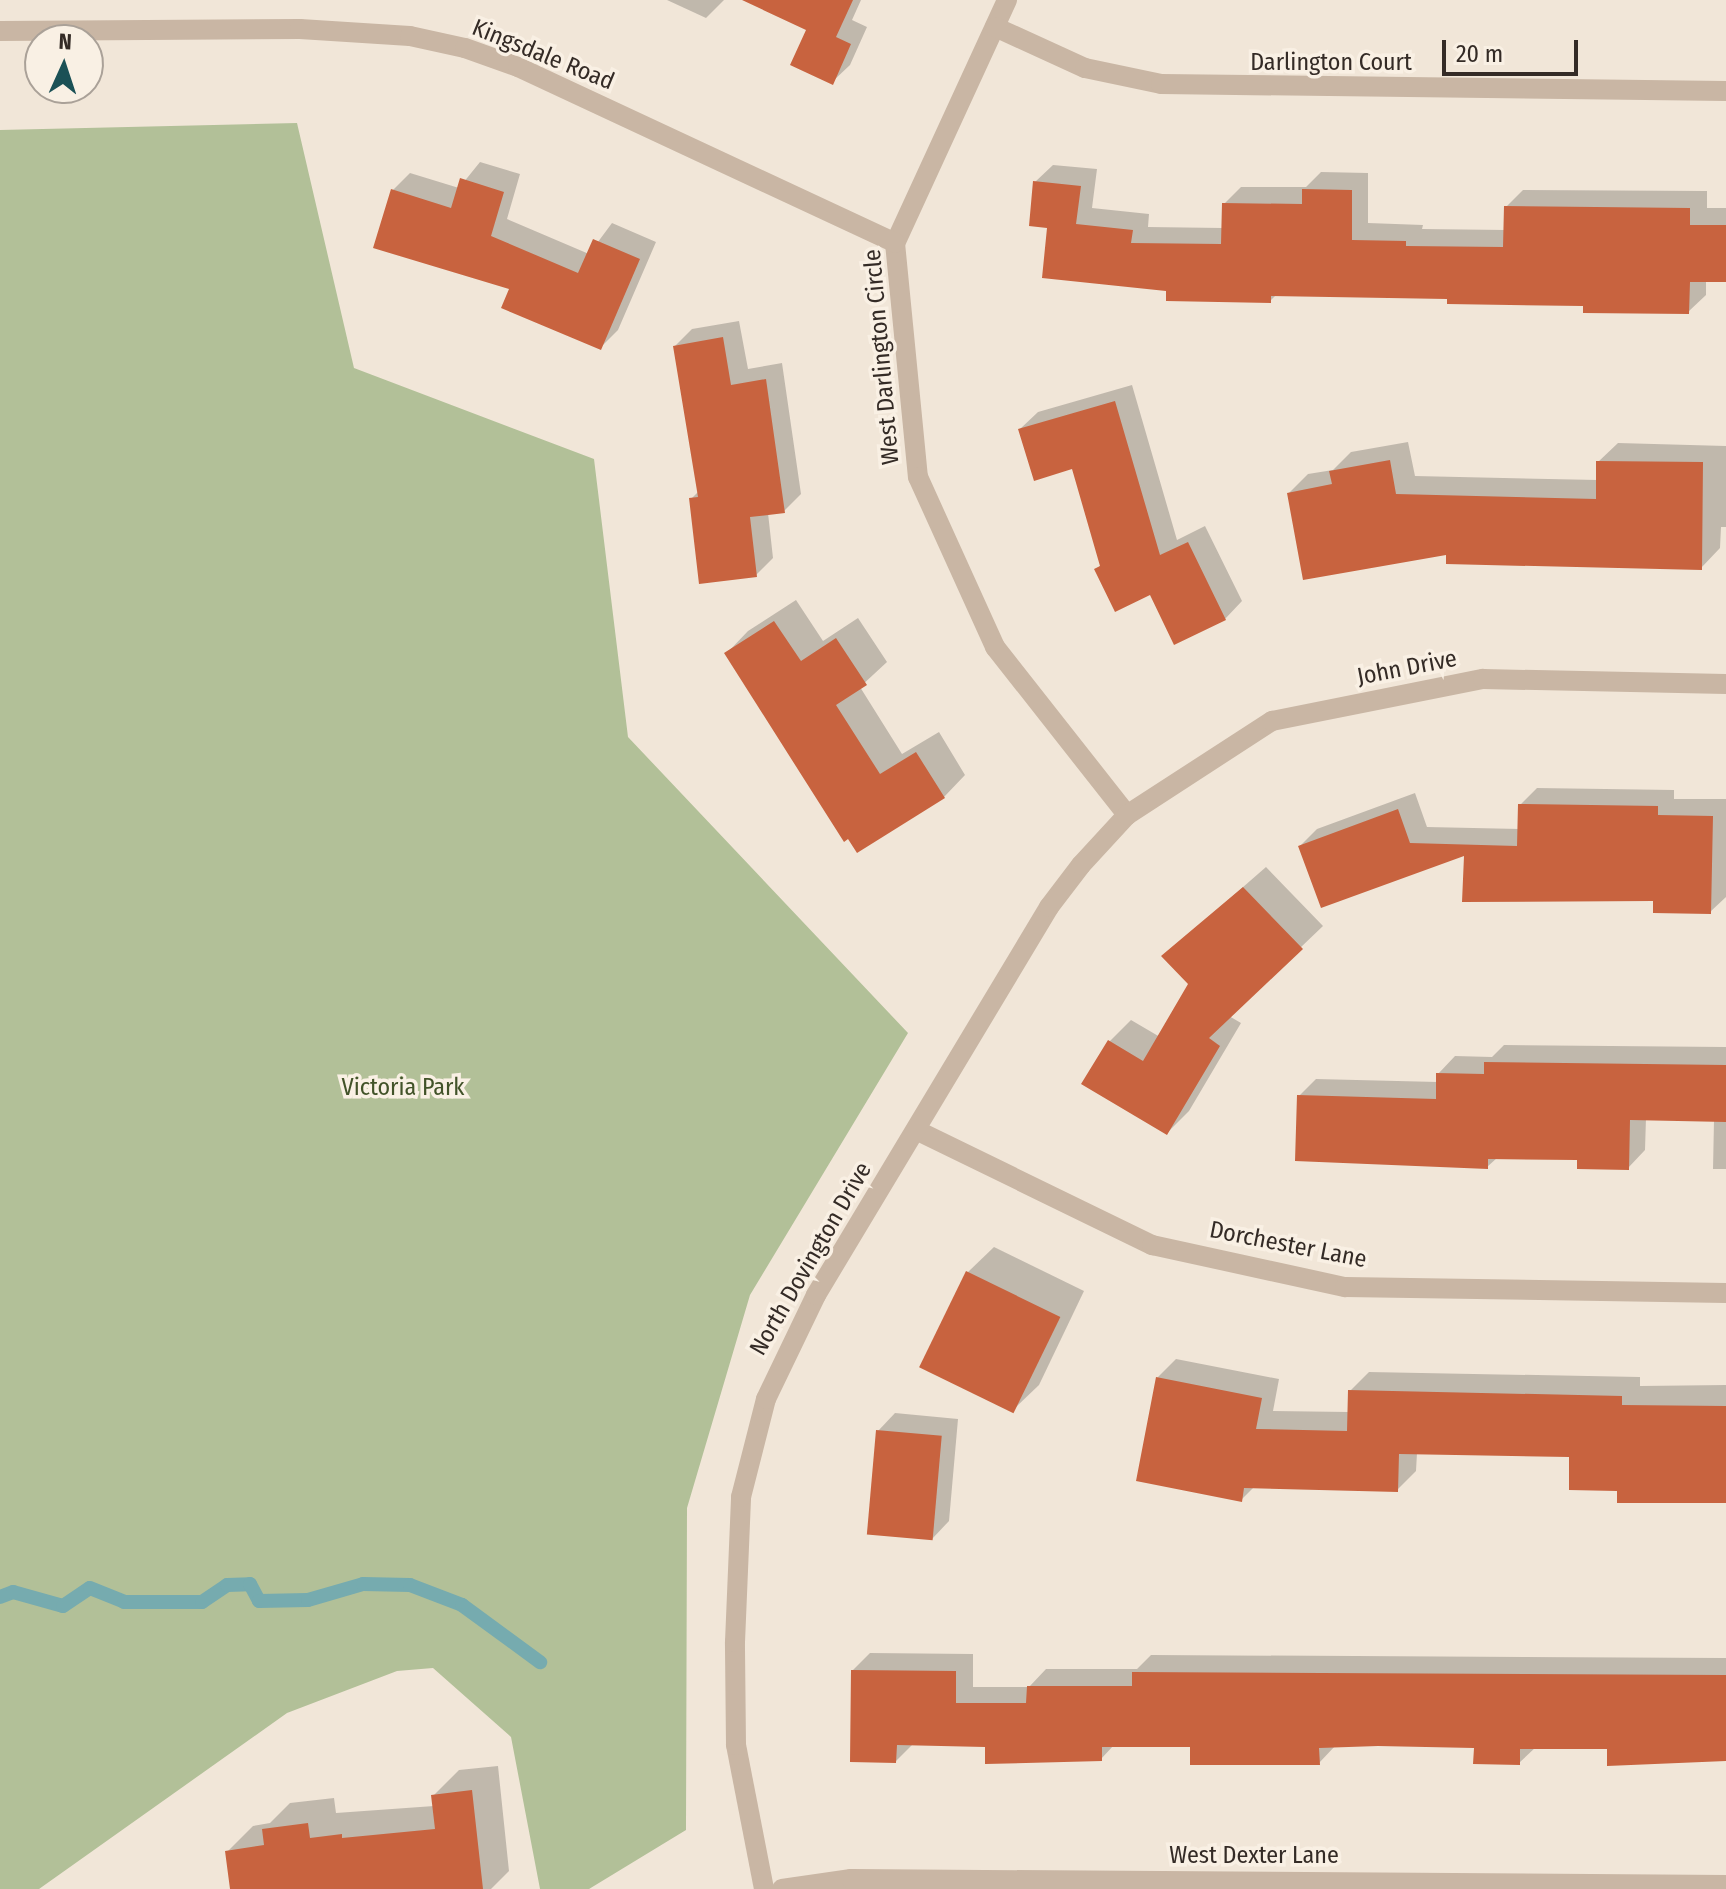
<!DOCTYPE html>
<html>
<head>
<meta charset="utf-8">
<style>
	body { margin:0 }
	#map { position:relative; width:1726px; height:1889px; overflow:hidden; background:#f1e6d8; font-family:"Fira Sans Condensed",sans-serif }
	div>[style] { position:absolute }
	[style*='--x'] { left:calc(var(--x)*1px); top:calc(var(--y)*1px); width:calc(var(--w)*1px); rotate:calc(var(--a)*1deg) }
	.green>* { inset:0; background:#b2c098 }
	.shadow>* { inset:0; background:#0003 }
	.stream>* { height:14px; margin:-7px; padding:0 7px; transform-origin:7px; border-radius:7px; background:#76abaf }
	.building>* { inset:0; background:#c8633f; transform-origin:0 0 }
	.minor>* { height:20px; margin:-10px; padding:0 10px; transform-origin:10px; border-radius:10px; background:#c9b6a4 }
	span { translate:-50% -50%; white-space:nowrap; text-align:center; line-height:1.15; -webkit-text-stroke:7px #f9f0e4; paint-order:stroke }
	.street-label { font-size:24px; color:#342b26 }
	.park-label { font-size:24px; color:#425329 }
	.north { position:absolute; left:24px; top:24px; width:80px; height:80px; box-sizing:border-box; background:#f9f0e4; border:2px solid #aaa198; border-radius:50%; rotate:3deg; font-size:22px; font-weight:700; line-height:32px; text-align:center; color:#342b26 }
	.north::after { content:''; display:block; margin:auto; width:28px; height:36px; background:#1b5156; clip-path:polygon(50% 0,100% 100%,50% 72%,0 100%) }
	.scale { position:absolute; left:1442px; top:40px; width:136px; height:36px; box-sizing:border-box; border:4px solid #342b26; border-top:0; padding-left:10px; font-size:24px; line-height:28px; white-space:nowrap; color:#342b26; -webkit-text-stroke:6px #f9f0e4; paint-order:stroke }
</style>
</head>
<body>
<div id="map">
	<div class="green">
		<i style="clip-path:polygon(297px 123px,354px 368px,594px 459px,628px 737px,908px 1033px,750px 1295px,687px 1508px,686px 1830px,589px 1889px,540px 1889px,511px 1737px,433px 1668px,397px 1671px,287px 1713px,39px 1889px,0 1889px,0 130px)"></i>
	</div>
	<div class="shadow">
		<i style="clip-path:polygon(667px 0,724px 0,706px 18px)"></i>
		<i style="clip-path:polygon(747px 0,861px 0,852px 20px,867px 27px,850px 65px,832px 82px,809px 29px)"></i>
		<i style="clip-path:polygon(480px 162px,520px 174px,507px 219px,589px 254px,612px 223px,656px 242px,618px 330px,600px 348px,512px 288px,393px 190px,410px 173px,459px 188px)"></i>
		<i style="clip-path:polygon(1053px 165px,1097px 169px,1092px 208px,1149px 214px,1148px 227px,1223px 228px,1224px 204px,1241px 187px,1306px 187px,1321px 172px,1368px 173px,1368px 223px,1423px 225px,1422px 229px,1506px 230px,1506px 207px,1523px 190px,1707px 191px,1707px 208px,1726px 208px,1726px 280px,1706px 280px,1706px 295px,1688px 312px,1450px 297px,1277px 294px,1270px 301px,1168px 289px,1050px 226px,1035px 182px)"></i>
		<i style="clip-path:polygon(739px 321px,748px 369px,782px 363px,801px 494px,784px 511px,768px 513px,773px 558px,756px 575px,691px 499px,699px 491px,675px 346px,692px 329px)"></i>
		<i style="clip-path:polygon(1132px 385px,1177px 540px,1205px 526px,1242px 601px,1225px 619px,1096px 570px,1101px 565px,1074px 467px,1020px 429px,1038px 412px)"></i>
		<i style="clip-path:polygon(1408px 442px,1415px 476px,1598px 480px,1598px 462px,1618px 443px,1726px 446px,1726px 527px,1721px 527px,1720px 548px,1701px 568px,1448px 552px,1289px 493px,1308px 474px,1333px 470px,1351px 452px)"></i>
		<i style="clip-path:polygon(796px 600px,823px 641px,858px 618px,887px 662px,860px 687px,902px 754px,939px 732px,965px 775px,944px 797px,857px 850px,727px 653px,748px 631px)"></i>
		<i style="clip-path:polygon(1537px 788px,1674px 790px,1674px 799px,1726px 799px,1726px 897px,1710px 912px,1466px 853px,1300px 846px,1317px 829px,1415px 793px,1427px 827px,1520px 829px,1520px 805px)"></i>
		<i style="clip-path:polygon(1266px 867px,1323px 926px,1229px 1016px,1241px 1023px,1189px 1111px,1167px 1133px,1109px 1042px,1131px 1020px,1160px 1037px,1191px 984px,1164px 956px)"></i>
		<i style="clip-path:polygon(1504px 1045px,1726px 1047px,1726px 1169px,1713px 1169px,1714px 1120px,1646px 1118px,1645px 1150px,1628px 1168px,1579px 1158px,1497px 1158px,1487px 1167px,1299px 1096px,1316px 1079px,1438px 1082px,1438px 1074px,1455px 1056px,1492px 1057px)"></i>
		<i style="clip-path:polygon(994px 1247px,1084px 1291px,1039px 1385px,1013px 1410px,968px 1272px)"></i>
		<i style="clip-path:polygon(1176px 1359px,1279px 1379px,1273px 1411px,1349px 1412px,1350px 1391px,1369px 1372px,1640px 1377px,1640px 1386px,1726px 1385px,1726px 1500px,1619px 1489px,1571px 1455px,1417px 1453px,1416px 1471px,1397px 1490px,1254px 1487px,1241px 1500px,1157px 1378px)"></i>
		<i style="clip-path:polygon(895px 1413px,958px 1419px,949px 1521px,932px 1539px,878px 1431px)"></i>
		<i style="clip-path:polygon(870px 1653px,973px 1654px,973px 1687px,1029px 1687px,1046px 1669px,1137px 1669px,1151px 1655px,1726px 1658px,1726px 1760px,1609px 1747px,1536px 1747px,1519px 1763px,1476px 1746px,1336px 1745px,1319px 1763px,1192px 1745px,1114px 1745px,1101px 1759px,987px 1745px,913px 1744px,896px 1761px,853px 1670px)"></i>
		<i style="clip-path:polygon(498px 1766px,509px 1871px,491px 1889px,232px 1889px,227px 1852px,253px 1826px,270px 1823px,290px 1803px,334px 1798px,336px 1813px,434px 1806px,433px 1796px,459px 1770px)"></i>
	</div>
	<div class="stream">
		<i style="--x:0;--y:1597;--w:14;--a:-21"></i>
		<i style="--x:13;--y:1592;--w:52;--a:15.6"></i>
		<i style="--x:63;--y:1606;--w:32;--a:-34"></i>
		<i style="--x:90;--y:1588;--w:37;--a:22"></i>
		<i style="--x:124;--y:1602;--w:78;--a:0"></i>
		<i style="--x:202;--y:1602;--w:30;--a:-34"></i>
		<i style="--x:227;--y:1585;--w:23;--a:-2"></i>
		<i style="--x:250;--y:1584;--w:19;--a:62"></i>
		<i style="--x:259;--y:1601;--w:49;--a:-1.2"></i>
		<i style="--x:308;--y:1600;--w:57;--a:-16.2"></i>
		<i style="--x:363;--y:1584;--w:47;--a:1.2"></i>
		<i style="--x:410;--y:1585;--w:56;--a:21"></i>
		<i style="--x:462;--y:1605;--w:97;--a:36.2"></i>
	</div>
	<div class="building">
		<i style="clip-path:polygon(742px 0,853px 0,836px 37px,851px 44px,833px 85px,790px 65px,806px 30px)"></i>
		<i style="clip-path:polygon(460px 178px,504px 192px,491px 236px,578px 273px,593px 239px,640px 259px,601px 350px,501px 308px,509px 289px,373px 248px,391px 189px,451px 208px)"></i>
		<i style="clip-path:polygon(1033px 181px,1081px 186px,1076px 224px,1133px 230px,1131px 243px,1221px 244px,1222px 203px,1302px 204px,1302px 189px,1352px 190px,1352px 240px,1406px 241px,1406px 246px,1503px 247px,1504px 206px,1690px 208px,1690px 225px,1726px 225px,1726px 282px,1690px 282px,1689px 314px,1583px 313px,1583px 306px,1447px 304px,1447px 299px,1271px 296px,1271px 303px,1166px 301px,1166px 291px,1042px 278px,1047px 228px,1029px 226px)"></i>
		<i style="clip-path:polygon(723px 337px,731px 385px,766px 379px,785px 513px,750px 517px,757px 577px,699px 584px,689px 498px,698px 497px,673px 346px)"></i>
		<i style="clip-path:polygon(1115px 401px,1160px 555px,1188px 542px,1226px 620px,1174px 645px,1150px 595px,1115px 612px,1094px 569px,1100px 566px,1072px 469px,1034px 481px,1018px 429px)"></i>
		<i style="clip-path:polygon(1390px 460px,1396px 494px,1596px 499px,1596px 461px,1703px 462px,1702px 570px,1446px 564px,1446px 555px,1303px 580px,1287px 493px,1332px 484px,1329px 471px)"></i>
		<i style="clip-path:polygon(774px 621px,801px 661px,836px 638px,867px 685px,836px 705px,880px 774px,916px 752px,945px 798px,857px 853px,848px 839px,844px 842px,724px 653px)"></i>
		<i style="clip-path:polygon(1518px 804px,1658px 806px,1658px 815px,1713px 816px,1711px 914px,1653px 913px,1653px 901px,1462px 902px,1464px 856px,1321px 908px,1298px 846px,1398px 809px,1410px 843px,1517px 846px)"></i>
		<i style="clip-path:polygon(1243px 887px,1303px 949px,1209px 1038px,1220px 1046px,1167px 1135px,1081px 1084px,1108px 1040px,1143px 1061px,1188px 984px,1161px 956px)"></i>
		<i style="clip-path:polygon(1484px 1062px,1726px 1065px,1726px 1122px,1630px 1120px,1629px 1170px,1577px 1169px,1577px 1160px,1488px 1159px,1488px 1169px,1295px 1161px,1297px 1095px,1436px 1099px,1436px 1073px,1484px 1074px)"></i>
		<i style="left:966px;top:1271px;width:105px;height:107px;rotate:26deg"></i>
		<i style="clip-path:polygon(1156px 1377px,1262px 1398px,1256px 1429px,1347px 1431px,1348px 1390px,1622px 1396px,1622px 1405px,1726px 1406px,1726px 1503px,1617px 1503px,1617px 1491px,1569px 1490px,1569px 1457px,1399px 1454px,1398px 1492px,1244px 1488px,1242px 1502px,1136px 1481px)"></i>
		<i style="left:876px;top:1430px;width:66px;height:105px;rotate:5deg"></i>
		<i style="clip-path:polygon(851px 1670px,956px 1671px,956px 1703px,1026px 1703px,1027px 1686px,1132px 1686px,1132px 1672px,1726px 1675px,1726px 1761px,1607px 1766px,1607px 1749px,1520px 1749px,1520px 1765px,1473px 1764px,1474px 1748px,1378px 1746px,1319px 1748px,1320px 1765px,1190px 1765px,1190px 1747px,1102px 1747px,1102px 1761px,985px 1764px,985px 1747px,897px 1745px,896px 1763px,850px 1762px)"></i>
		<i style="clip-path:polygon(472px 1790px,483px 1889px,230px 1889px,225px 1851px,264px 1845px,262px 1829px,308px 1823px,310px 1838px,342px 1834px,342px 1838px,435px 1829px,431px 1795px)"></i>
	</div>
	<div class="minor">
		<i style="--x:1007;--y:0;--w:268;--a:114.7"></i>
		<i style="--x:895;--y:243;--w:235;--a:84.4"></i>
		<i style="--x:918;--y:477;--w:187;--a:65.6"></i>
		<i style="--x:995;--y:647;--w:214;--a:51.8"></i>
		<i style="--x:995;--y:27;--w:99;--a:24.5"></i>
		<i style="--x:1085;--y:68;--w:78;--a:11.9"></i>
		<i style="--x:1161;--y:84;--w:565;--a:0.71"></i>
		<i style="--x:0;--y:31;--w:300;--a:-0.4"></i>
		<i style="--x:300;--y:29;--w:110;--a:3.6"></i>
		<i style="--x:410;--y:36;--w:56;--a:12.3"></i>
		<i style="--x:465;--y:48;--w:56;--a:19.7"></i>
		<i style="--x:518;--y:67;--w:416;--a:25"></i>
		<i style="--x:916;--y:1130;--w:263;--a:26"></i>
		<i style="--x:1152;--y:1245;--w:198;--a:12.3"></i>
		<i style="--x:1345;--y:1287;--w:381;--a:0.9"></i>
		<i style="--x:764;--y:1889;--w:147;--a:-101"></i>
		<i style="--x:736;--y:1745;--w:103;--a:-90.6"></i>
		<i style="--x:735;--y:1642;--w:145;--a:-87.6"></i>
		<i style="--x:741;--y:1497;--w:101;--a:-75.7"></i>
		<i style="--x:766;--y:1399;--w:115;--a:-64.3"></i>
		<i style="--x:816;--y:1295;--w:453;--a:-59"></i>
		<i style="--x:1049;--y:907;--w:53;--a:-52.7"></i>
		<i style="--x:1081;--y:865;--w:68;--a:-47.4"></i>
		<i style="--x:1127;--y:815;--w:173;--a:-33"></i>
		<i style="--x:1272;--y:721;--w:215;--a:-11.3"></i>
		<i style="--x:1483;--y:679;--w:243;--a:1.2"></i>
		<i style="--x:782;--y:1889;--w:70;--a:-8.2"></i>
		<i style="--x:851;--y:1879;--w:875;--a:0.39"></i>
	</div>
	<div class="street-label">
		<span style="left:543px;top:55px;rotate:22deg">Kingsdale Road</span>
		<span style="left:1331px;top:63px">Darlington Court</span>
		<span style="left:882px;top:357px;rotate:-95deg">West Darlington Circle</span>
		<span style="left:1407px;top:668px;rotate:-11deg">John Drive</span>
		<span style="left:1288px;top:1245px;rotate:11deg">Dorchester Lane</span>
		<span style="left:811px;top:1259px;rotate:-60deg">North Dovington Drive</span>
		<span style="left:1254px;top:1856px">West Dexter Lane</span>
	</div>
	<div class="park-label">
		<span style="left:403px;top:1088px">Victoria Park</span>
	</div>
	<div class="north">N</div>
	<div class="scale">20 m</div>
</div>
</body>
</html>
